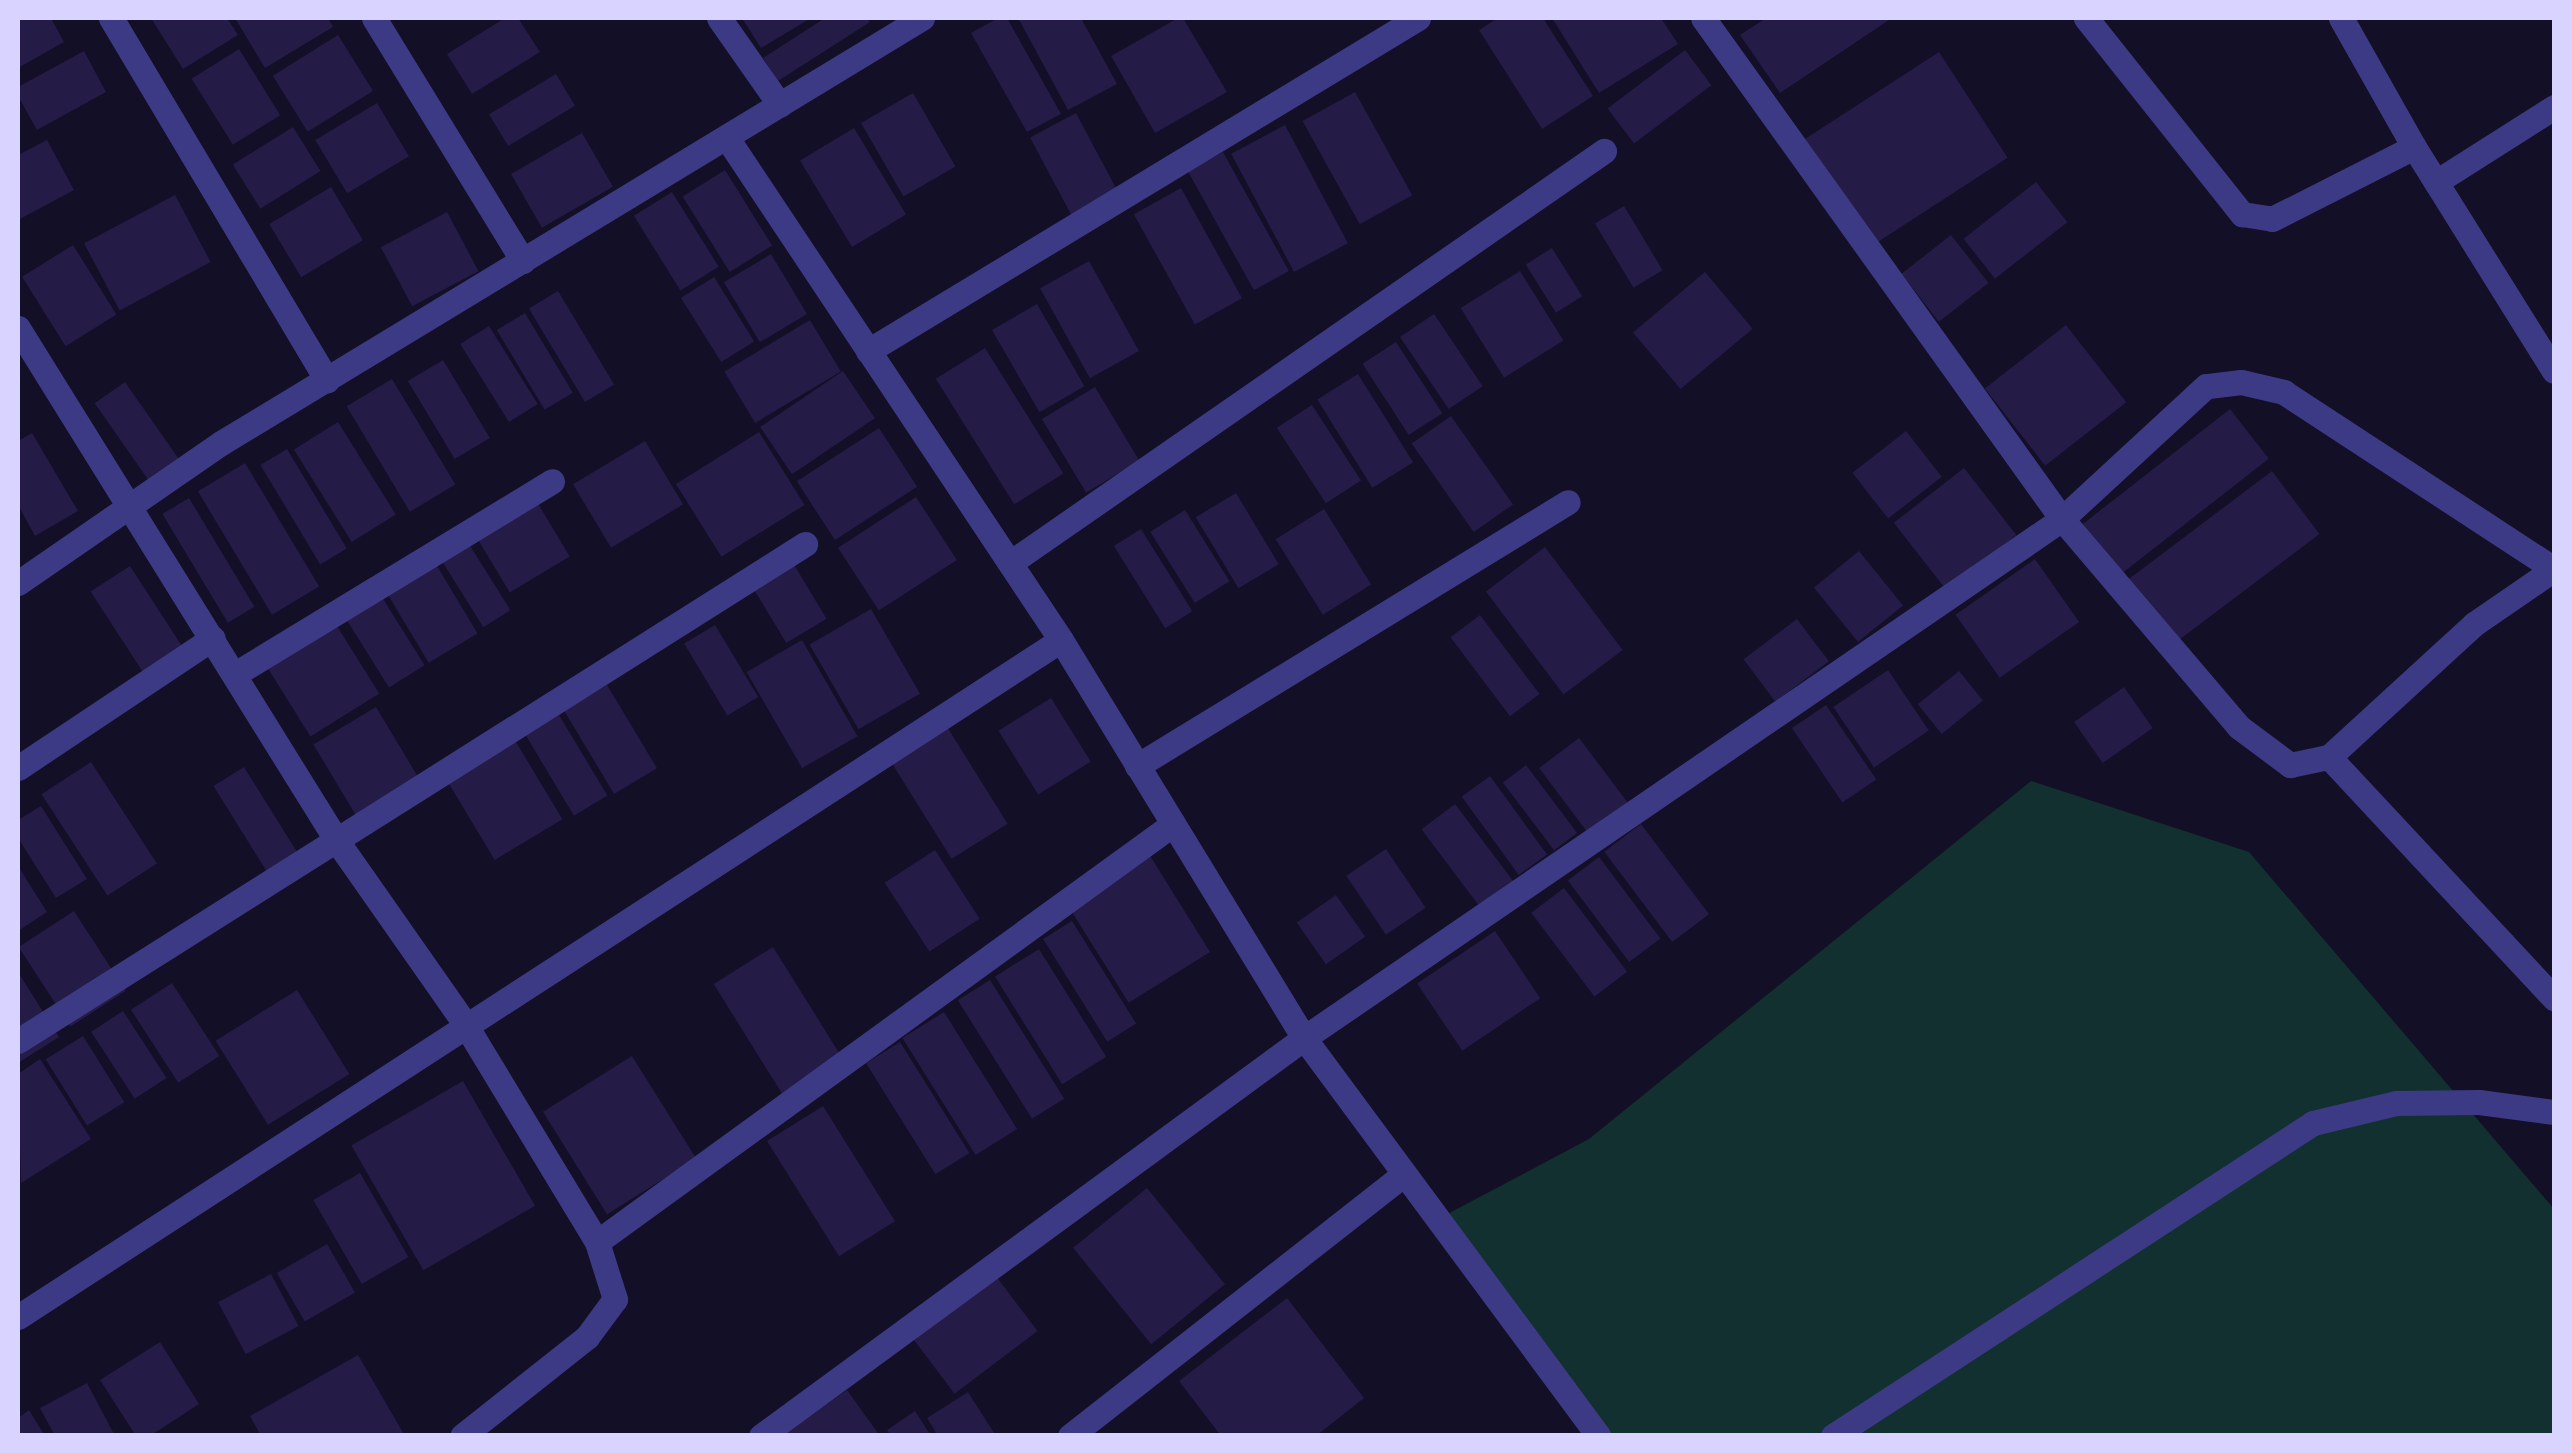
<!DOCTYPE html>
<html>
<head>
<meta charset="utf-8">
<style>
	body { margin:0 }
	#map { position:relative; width:2572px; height:1453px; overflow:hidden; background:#130f26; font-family:Rubik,sans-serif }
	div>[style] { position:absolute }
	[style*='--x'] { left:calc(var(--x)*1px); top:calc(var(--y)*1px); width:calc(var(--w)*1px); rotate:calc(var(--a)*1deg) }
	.green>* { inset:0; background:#12302f }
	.building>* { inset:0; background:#241b47; transform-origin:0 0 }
	.street>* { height:25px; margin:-12.5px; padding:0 12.5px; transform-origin:12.5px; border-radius:12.5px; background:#3d3a85 }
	span { translate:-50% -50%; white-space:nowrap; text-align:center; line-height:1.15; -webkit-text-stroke:8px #130f26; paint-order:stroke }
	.frame { position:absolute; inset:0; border:20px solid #d9d4ff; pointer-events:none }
</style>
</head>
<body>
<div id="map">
	<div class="green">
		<i style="clip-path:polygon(2031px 781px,2249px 852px,2554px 1209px,2554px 1435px,1609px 1435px,1438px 1219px,1589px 1139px)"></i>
	</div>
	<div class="building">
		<i style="clip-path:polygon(18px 18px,51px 18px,64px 42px,18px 68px)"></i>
		<i style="clip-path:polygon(151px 18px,227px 18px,238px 35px,183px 69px)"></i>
		<i style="clip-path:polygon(235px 18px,328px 18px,333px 27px,265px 68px)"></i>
		<i style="clip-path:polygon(505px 18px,518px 18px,540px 52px,472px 94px,447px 54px)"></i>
		<i style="clip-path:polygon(742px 18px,811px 18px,761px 48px)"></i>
		<i style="clip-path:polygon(825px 18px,867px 18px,870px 22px,778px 81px,763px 58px)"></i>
		<i style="clip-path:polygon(998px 18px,1007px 18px,1061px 114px,1027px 132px,971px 33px)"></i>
		<i style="clip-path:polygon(1018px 18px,1081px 18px,1117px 84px,1068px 110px)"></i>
		<i style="clip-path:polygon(1178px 18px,1183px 18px,1227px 92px,1155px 133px,1111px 56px)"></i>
		<i style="clip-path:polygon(1498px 18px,1543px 18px,1593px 96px,1542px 129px,1479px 30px)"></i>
		<i style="clip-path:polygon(1552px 18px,1661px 18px,1678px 44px,1599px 93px)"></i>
		<i style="clip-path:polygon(1766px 18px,1892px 18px,1780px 93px,1740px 35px)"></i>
		<i style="left:338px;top:35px;width:66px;height:77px;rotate:58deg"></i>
		<i style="left:239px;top:49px;width:78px;height:56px;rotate:58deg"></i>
		<i style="left:1685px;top:50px;width:44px;height:97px;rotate:53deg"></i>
		<i style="clip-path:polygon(84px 51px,106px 92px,37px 130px,18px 96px,18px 87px)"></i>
		<i style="left:1939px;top:52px;width:126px;height:163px;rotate:57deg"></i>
		<i style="left:556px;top:74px;width:37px;height:78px;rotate:59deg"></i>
		<i style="left:1355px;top:92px;width:118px;height:60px;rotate:61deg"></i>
		<i style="left:913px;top:93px;width:85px;height:60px;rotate:60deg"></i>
		<i style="left:377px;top:103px;width:62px;height:72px;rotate:59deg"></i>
		<i style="left:1076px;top:113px;width:107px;height:52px;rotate:62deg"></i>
		<i style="left:1285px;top:125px;width:134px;height:61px;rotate:62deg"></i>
		<i style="left:293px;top:127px;width:52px;height:71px;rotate:58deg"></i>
		<i style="left:854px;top:128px;width:101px;height:63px;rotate:59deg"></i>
		<i style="left:582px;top:133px;width:62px;height:82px;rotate:60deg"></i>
		<i style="clip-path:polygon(47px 140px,74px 190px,18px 220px,18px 155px)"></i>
		<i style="left:1223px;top:152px;width:136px;height:40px;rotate:61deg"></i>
		<i style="left:725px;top:170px;width:89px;height:50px;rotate:58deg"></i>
		<i style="left:2036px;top:182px;width:51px;height:92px;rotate:52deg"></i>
		<i style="left:331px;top:187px;width:62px;height:72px;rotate:59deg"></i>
		<i style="left:1181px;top:188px;width:126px;height:54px;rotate:61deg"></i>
		<i style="left:672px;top:192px;width:88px;height:45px;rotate:58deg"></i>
		<i style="left:175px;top:195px;width:76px;height:103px;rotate:62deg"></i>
		<i style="left:1624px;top:206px;width:75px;height:34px;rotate:59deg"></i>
		<i style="left:447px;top:212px;width:67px;height:75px;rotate:62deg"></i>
		<i style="left:1951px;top:235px;width:61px;height:63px;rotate:52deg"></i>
		<i style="left:73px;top:245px;width:82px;height:60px;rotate:58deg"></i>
		<i style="left:1552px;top:248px;width:57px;height:31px;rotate:58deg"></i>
		<i style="left:771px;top:254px;width:70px;height:55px;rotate:59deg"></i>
		<i style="left:1089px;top:261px;width:103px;height:56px;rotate:61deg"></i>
		<i style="left:1520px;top:271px;width:82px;height:70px;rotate:58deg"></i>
		<i style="left:1705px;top:272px;width:74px;height:94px;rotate:50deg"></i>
		<i style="left:714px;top:277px;width:76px;height:39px;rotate:58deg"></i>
		<i style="left:558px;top:291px;width:109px;height:34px;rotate:59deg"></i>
		<i style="left:1037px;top:304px;width:95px;height:52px;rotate:60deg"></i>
		<i style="left:525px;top:313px;width:93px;height:33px;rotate:59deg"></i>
		<i style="left:1434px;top:314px;width:87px;height:41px;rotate:56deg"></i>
		<i style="left:810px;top:320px;width:60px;height:100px;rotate:59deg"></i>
		<i style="left:2066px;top:325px;width:98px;height:103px;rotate:52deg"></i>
		<i style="left:489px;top:326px;width:92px;height:34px;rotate:58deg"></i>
		<i style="left:1396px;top:342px;width:85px;height:40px;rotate:57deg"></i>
		<i style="left:985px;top:348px;width:148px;height:58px;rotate:58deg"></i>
		<i style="left:443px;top:360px;width:91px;height:41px;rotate:59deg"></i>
		<i style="left:843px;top:371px;width:57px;height:100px;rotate:56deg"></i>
		<i style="left:1358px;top:374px;width:104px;height:48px;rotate:58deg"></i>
		<i style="left:392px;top:379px;width:123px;height:53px;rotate:59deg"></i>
		<i style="left:125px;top:382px;width:93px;height:37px;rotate:55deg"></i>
		<i style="left:1095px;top:387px;width:86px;height:62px;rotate:59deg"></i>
		<i style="left:1312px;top:405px;width:90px;height:42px;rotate:57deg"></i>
		<i style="left:2230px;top:409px;width:63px;height:187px;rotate:52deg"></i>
		<i style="left:1451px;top:416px;width:108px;height:48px;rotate:55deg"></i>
		<i style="left:338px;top:422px;width:109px;height:52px;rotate:58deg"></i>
		<i style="left:879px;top:428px;width:70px;height:98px;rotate:57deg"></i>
		<i style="left:1906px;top:431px;width:58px;height:68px;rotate:52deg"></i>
		<i style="left:759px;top:432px;width:86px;height:98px;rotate:58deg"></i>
		<i style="clip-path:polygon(32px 433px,78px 511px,35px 536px,18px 505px,18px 441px)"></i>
		<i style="left:645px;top:441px;width:74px;height:84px;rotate:59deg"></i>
		<i style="left:287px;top:449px;width:116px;height:31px;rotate:59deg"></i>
		<i style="left:245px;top:463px;width:144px;height:55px;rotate:59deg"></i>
		<i style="left:1964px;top:468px;width:85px;height:89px;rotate:52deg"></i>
		<i style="left:2272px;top:471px;width:79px;height:181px;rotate:53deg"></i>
		<i style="left:528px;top:487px;width:81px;height:70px;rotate:59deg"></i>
		<i style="left:1236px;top:493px;width:83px;height:47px;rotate:59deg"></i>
		<i style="left:916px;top:497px;width:75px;height:93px;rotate:57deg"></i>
		<i style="left:189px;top:498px;width:127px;height:31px;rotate:59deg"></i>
		<i style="left:1324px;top:509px;width:89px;height:57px;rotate:58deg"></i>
		<i style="left:1185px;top:510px;width:84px;height:41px;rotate:58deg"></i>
		<i style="left:459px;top:528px;width:97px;height:32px;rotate:58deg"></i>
		<i style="left:1141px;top:529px;width:97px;height:32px;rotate:58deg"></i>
		<i style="left:425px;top:546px;width:102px;height:57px;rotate:59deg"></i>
		<i style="left:1545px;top:547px;width:129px;height:74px;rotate:53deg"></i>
		<i style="left:1859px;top:551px;width:70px;height:58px;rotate:51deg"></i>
		<i style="left:790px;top:558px;width:71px;height:47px;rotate:59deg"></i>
		<i style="left:2035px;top:559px;width:77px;height:97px;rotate:55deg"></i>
		<i style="left:130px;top:566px;width:98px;height:47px;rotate:57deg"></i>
		<i style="left:370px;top:578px;width:103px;height:42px;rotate:58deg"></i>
		<i style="left:871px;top:609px;width:98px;height:71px;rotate:60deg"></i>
		<i style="left:1480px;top:615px;width:99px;height:37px;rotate:53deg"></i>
		<i style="left:332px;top:618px;width:89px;height:81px;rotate:58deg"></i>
		<i style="left:1797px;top:619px;width:53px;height:67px;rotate:53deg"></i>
		<i style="left:715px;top:625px;width:84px;height:36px;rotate:59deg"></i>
		<i style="left:802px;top:640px;width:111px;height:64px;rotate:60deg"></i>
		<i style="left:1888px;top:670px;width:73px;height:66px;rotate:56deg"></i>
		<i style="left:1959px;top:671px;width:38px;height:53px;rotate:51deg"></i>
		<i style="left:607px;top:685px;width:97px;height:50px;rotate:59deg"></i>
		<i style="left:2124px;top:687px;width:50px;height:61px;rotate:55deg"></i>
		<i style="left:1051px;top:698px;width:75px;height:62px;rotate:58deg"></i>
		<i style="left:1826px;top:705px;width:90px;height:41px;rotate:56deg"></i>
		<i style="left:376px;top:707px;width:101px;height:73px;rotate:59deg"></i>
		<i style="left:559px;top:715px;width:94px;height:39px;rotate:59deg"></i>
		<i style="left:944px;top:722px;width:120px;height:66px;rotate:58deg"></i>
		<i style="left:513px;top:737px;width:96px;height:79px;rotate:59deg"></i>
		<i style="left:1579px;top:738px;width:84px;height:50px;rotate:53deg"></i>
		<i style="left:91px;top:762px;width:121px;height:59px;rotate:57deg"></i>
		<i style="left:1526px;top:765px;width:85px;height:29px;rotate:53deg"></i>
		<i style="left:244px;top:767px;width:109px;height:36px;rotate:58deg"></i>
		<i style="left:1490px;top:776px;width:97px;height:35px;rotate:54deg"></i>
		<i style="left:1455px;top:804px;width:100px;height:42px;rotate:53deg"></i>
		<i style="clip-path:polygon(41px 806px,87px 879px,56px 898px,18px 838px,18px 820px)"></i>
		<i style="left:1641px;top:824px;width:113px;height:46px;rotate:53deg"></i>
		<i style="left:1386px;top:849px;width:71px;height:48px;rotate:56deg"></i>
		<i style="left:935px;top:850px;width:82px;height:60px;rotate:57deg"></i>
		<i style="left:1147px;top:851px;width:119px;height:96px;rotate:58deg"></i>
		<i style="left:1599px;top:857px;width:102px;height:39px;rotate:53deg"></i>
		<i style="clip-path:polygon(18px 866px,47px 912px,18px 931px)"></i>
		<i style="left:1564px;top:888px;width:105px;height:41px;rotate:53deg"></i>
		<i style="left:1336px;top:895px;width:51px;height:48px;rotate:55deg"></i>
		<i style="left:74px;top:911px;width:95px;height:66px;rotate:57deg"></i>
		<i style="left:1072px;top:921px;width:121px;height:34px;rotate:58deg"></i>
		<i style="left:1495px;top:931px;width:81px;height:94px;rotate:56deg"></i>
		<i style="left:773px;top:947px;width:132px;height:70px;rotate:58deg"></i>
		<i style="left:1039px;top:949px;width:127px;height:52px;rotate:58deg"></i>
		<i style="clip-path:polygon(18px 972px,59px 1037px,18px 1063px)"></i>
		<i style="left:990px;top:980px;width:140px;height:38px;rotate:58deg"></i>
		<i style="left:172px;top:983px;width:87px;height:49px;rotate:57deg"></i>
		<i style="left:297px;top:990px;width:99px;height:96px;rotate:58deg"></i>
		<i style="left:123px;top:1011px;width:80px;height:38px;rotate:57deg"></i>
		<i style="left:944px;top:1012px;width:138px;height:49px;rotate:58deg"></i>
		<i style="left:83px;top:1036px;width:78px;height:44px;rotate:58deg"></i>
		<i style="left:900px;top:1042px;width:131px;height:40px;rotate:58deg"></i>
		<i style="left:632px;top:1056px;width:121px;height:105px;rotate:58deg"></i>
		<i style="clip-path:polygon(40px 1059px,91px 1139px,21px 1183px,18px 1074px)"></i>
		<i style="left:463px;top:1081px;width:144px;height:129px;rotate:60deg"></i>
		<i style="left:823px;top:1106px;width:136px;height:66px;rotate:58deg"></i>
		<i style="left:360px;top:1173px;width:97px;height:54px;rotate:60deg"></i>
		<i style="left:1147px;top:1188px;width:124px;height:95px;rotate:51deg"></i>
		<i style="left:327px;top:1244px;width:56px;height:58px;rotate:60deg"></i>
		<i style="left:993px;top:1272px;width:74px;height:104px;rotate:53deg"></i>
		<i style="left:271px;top:1274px;width:59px;height:60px;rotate:62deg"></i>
		<i style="clip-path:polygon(1287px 1298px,1364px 1398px,1316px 1436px,1221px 1436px,1179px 1381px)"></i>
		<i style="clip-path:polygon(160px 1342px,199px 1404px,150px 1436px,136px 1436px,100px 1380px)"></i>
		<i style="clip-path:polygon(358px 1355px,405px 1436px,261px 1436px,250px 1416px)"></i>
		<i style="clip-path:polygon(87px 1383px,115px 1436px,55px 1436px,40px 1408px)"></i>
		<i style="clip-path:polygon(847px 1390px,880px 1436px,782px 1436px)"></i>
		<i style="clip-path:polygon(968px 1392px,996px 1436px,938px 1436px,927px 1418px)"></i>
		<i style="clip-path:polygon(29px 1410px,45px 1436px,18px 1436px,18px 1418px)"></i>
		<i style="clip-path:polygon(915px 1411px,931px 1436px,891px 1436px,887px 1430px)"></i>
	</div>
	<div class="street">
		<i style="--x:111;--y:18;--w:422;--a:59.2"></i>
		<i style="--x:374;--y:18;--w:285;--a:58.5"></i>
		<i style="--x:719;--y:18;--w:106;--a:55"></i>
		<i style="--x:2086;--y:18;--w:251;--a:51.5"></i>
		<i style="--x:2242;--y:214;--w:30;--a:9"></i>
		<i style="--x:2272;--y:219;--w:159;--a:-26.9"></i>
		<i style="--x:2341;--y:18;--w:148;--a:60.5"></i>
		<i style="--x:2414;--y:147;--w:264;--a:58"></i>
		<i style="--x:727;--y:138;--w:603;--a:56.36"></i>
		<i style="--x:1061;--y:640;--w:466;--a:58.6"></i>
		<i style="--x:1304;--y:1038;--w:495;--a:53.5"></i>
		<i style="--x:2436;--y:182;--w:140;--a:-32.4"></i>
		<i style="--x:18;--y:328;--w:604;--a:58.13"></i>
		<i style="--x:337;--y:841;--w:223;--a:55"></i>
		<i style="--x:465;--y:1024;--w:255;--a:58.8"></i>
		<i style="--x:597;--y:1242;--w:60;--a:72.5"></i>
		<i style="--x:615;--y:1299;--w:47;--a:126.4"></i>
		<i style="--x:587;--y:1337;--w:159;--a:141.6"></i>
		<i style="--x:868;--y:351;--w:643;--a:-31.19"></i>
		<i style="--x:1010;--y:563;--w:723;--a:-34.75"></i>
		<i style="--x:18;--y:583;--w:247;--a:-34.6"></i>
		<i style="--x:221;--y:443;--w:820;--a:-31.23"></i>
		<i style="--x:235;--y:674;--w:371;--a:-31.3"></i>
		<i style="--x:2329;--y:757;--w:330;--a:47"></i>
		<i style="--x:1137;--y:766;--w:505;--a:-31.49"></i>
		<i style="--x:18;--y:768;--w:234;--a:-33.7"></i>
		<i style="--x:18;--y:1041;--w:931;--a:-32.27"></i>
		<i style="--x:597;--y:1242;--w:712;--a:-35.97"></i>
		<i style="--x:18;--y:1317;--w:1243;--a:-32.99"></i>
		<i style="--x:761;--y:1436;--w:673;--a:-36.24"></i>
		<i style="--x:1304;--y:1038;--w:919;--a:-34.4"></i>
		<i style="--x:2062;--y:519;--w:273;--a:49.6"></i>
		<i style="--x:2239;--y:727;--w:64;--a:36.7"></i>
		<i style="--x:2290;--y:765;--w:40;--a:-12"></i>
		<i style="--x:2329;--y:757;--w:197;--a:-42.5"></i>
		<i style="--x:2474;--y:624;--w:97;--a:-34.5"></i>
		<i style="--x:2554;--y:569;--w:323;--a:-146.8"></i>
		<i style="--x:2284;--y:392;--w:44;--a:-166.9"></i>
		<i style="--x:2241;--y:382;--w:35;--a:173"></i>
		<i style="--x:2206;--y:386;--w:196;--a:137.3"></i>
		<i style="--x:2062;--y:519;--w:616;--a:-125.62"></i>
		<i style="--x:1070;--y:1436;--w:422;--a:-38.1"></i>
		<i style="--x:1833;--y:1436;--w:573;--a:-33.11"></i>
		<i style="--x:2313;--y:1123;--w:85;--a:-13.5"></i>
		<i style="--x:2396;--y:1103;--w:83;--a:-0.7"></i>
		<i style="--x:2479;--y:1102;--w:76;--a:7.6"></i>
	</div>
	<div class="frame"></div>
</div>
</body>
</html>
